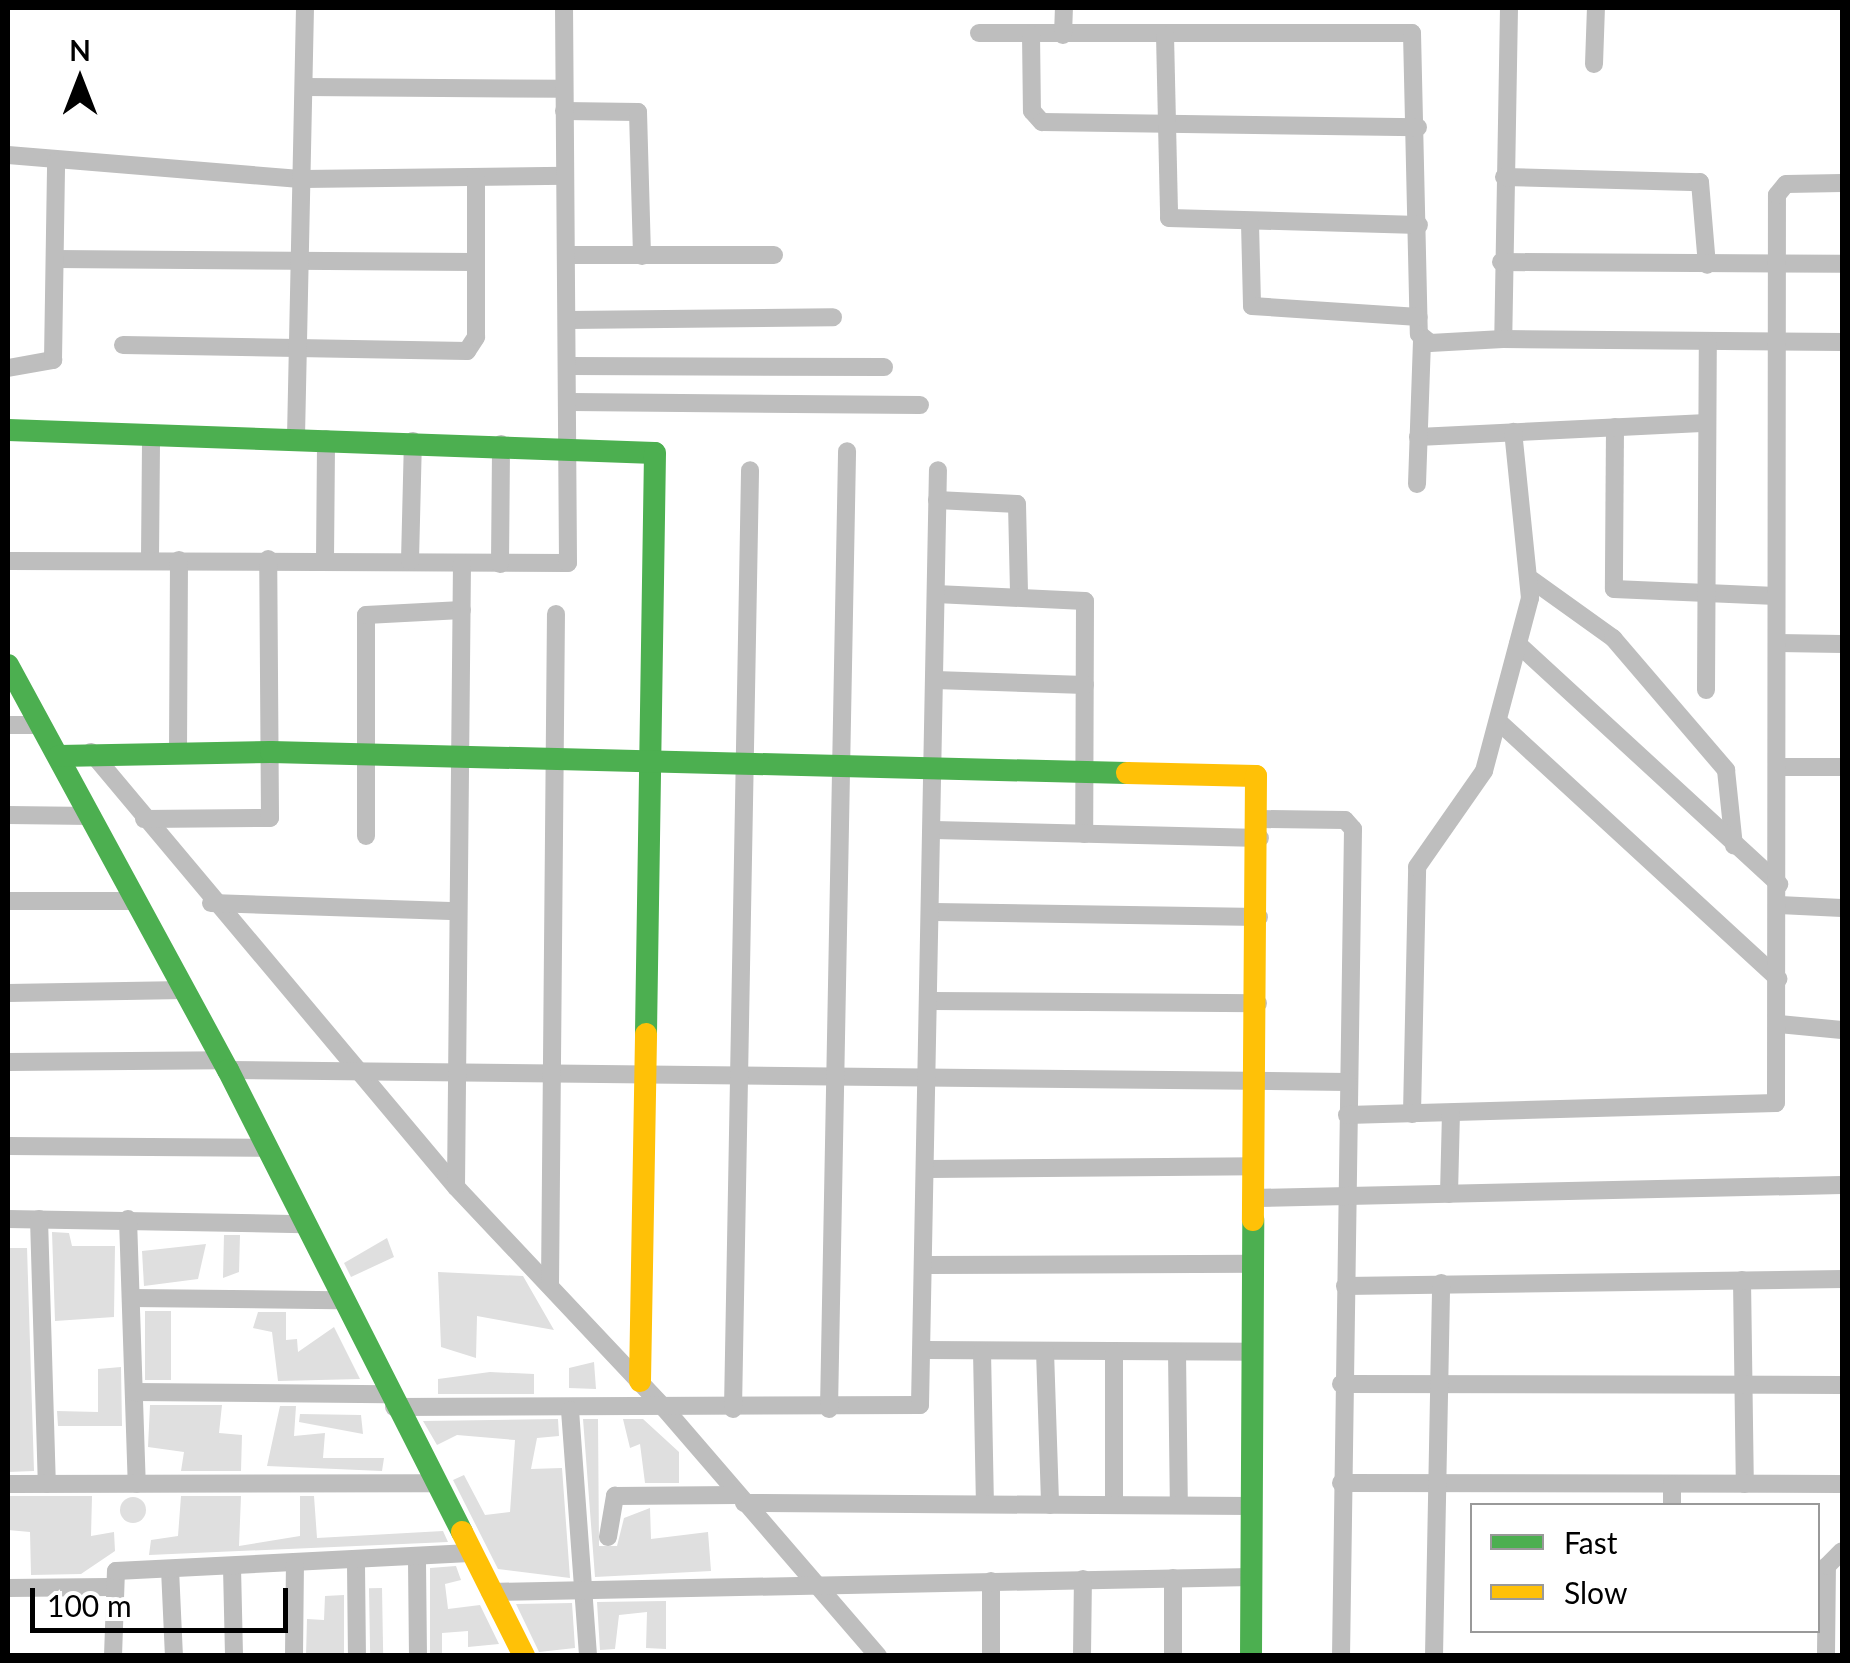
<!DOCTYPE html>
<html>
<head>
<meta charset="utf-8">
<style>
	body { margin:0 }
	#map { position:relative; width:1850px; height:1663px; overflow:hidden; background:#fff; font-family:Lato,sans-serif }
	div>[style] { position:absolute }
	[style*='--x'] { left:calc(var(--x)*1px); top:calc(var(--y)*1px); width:calc(var(--w)*1px); rotate:calc(var(--a)*1deg) }
	.building>* { inset:0; background:#dfdfdf; transform-origin:0 0 }
	.round { border-radius:50% }
	.street>* { height:18px; margin:-9px; padding:0 9px; transform-origin:9px; border-radius:9px; background:#bebebe }
	.fast>* { height:22px; margin:-11px; padding:0 11px; transform-origin:11px; border-radius:11px; background:#4caf50 }
	.slow>* { height:22px; margin:-11px; padding:0 11px; transform-origin:11px; border-radius:11px; background:#ffc107 }
	span { translate:-50% -50%; white-space:nowrap; text-align:center; line-height:1.15; -webkit-text-stroke:10px #fff; paint-order:stroke }
	.frame { position:absolute; inset:0; border:10px solid #000; pointer-events:none }
	.legend { position:absolute; left:1470px; top:1503px; width:350px; height:130px; box-sizing:border-box; background:#fff; border:2px solid #999; margin:0; padding:12px 18px; list-style:none; font-size:30px; color:#000 }
	.legend li { display:flex; align-items:center; gap:20px; height:50px }
	.legend b { width:50px; border:2px solid #999 }
	.north { position:absolute; left:30px; top:30px; width:100px; height:100px; -webkit-text-stroke:8px #fff; paint-order:stroke; rotate:0deg; font-size:28px; font-weight:700; line-height:40px; text-align:center; color:#000 }
	.north::after { content:''; display:block; margin:auto; width:35px; height:45px; background:#000; clip-path:polygon(50% 0,100% 100%,50% 72%,0 100%) }
	.scale { position:absolute; left:30px; top:1588px; width:258px; height:45px; box-sizing:border-box; border:5px solid #000; border-top:0; padding-left:12px; font-size:30px; line-height:35px; white-space:nowrap; color:#000; -webkit-text-stroke:8px #fff; paint-order:stroke }
</style>
</head>
<body>
<div id="map">
	<div class="building">
		<i style="clip-path:polygon(52px 1232px,69px 1233px,72px 1246px,115px 1246px,114px 1317px,55px 1321px)"></i>
		<i style="clip-path:polygon(224px 1235px,240px 1235px,239px 1272px,223px 1278px)"></i>
		<i style="clip-path:polygon(387px 1238px,394px 1257px,351px 1277px,344px 1263px)"></i>
		<i style="clip-path:polygon(206px 1244px,198px 1279px,144px 1286px,142px 1251px)"></i>
		<i style="clip-path:polygon(8px 1248px,27px 1248px,34px 1471px,8px 1472px)"></i>
		<i style="clip-path:polygon(438px 1272px,523px 1276px,554px 1330px,477px 1316px,476px 1358px,441px 1347px)"></i>
		<i style="left:145px;top:1311px;width:26px;height:69px"></i>
		<i style="clip-path:polygon(258px 1312px,286px 1312px,286px 1340px,297px 1339px,298px 1352px,334px 1327px,360px 1379px,278px 1381px,272px 1332px,253px 1328px)"></i>
		<i style="clip-path:polygon(594px 1362px,596px 1389px,569px 1388px,569px 1368px)"></i>
		<i style="clip-path:polygon(121px 1367px,122px 1426px,58px 1426px,57px 1411px,98px 1412px,98px 1369px)"></i>
		<i style="clip-path:polygon(490px 1372px,534px 1374px,534px 1394px,438px 1394px,438px 1379px)"></i>
		<i style="clip-path:polygon(150px 1405px,222px 1405px,219px 1433px,242px 1435px,241px 1471px,181px 1471px,184px 1452px,148px 1447px)"></i>
		<i style="clip-path:polygon(280px 1406px,296px 1406px,294px 1436px,325px 1433px,323px 1458px,384px 1458px,382px 1471px,267px 1466px)"></i>
		<i style="clip-path:polygon(300px 1414px,361px 1415px,363px 1434px,299px 1422px)"></i>
		<i style="clip-path:polygon(558px 1419px,559px 1436px,537px 1438px,531px 1469px,562px 1468px,570px 1578px,498px 1569px,453px 1480px,464px 1475px,485px 1515px,510px 1512px,515px 1440px,457px 1435px,437px 1445px,423px 1421px)"></i>
		<i style="clip-path:polygon(583px 1419px,598px 1419px,599px 1546px,617px 1546px,624px 1518px,650px 1508px,651px 1539px,708px 1532px,711px 1571px,595px 1577px)"></i>
		<i style="clip-path:polygon(623px 1419px,643px 1419px,679px 1452px,679px 1483px,645px 1483px,640px 1444px,630px 1448px)"></i>
		<i style="clip-path:polygon(8px 1496px,92px 1496px,91px 1536px,114px 1532px,115px 1551px,81px 1574px,31px 1575px,30px 1532px,8px 1530px)"></i>
		<i style="clip-path:polygon(181px 1496px,241px 1496px,239px 1546px,300px 1536px,300px 1496px,314px 1496px,317px 1538px,443px 1531px,448px 1542px,149px 1555px,151px 1540px,178px 1536px)"></i>
		<i class="round" style="left:120px;top:1497px;width:26px;height:26px"></i>
		<i style="clip-path:polygon(456px 1566px,461px 1580px,445px 1584px,448px 1609px,480px 1605px,499px 1644px,468px 1647px,468px 1631px,442px 1633px,442px 1656px,430px 1656px,430px 1568px)"></i>
		<i style="left:382px;top:1588px;width:68px;height:13px;rotate:89deg"></i>
		<i style="clip-path:polygon(344px 1595px,344px 1656px,306px 1656px,307px 1619px,324px 1620px,325px 1596px)"></i>
		<i style="clip-path:polygon(666px 1601px,666px 1649px,646px 1648px,647px 1612px,619px 1615px,615px 1649px,600px 1650px,597px 1602px)"></i>
		<i style="clip-path:polygon(572px 1603px,575px 1648px,539px 1652px,516px 1604px)"></i>
	</div>
	<div class="street">
		<i style="--x:1509;--y:8;--w:331;--a:91"></i>
		<i style="--x:1503;--y:339;--w:339;--a:0.5"></i>
		<i style="--x:979;--y:33;--w:433;--a:0"></i>
		<i style="--x:1412;--y:33;--w:301;--a:88.7"></i>
		<i style="--x:1419;--y:334;--w:14;--a:39"></i>
		<i style="--x:1430;--y:343;--w:73;--a:-3.1"></i>
		<i style="--x:1031;--y:34;--w:77;--a:89.3"></i>
		<i style="--x:1032;--y:111;--w:15;--a:48"></i>
		<i style="--x:1042;--y:122;--w:376;--a:0.8"></i>
		<i style="--x:1063;--y:35;--w:27;--a:-88"></i>
		<i style="--x:1165;--y:35;--w:183;--a:88.7"></i>
		<i style="--x:1169;--y:218;--w:250;--a:1.6"></i>
		<i style="--x:1594;--y:64;--w:56;--a:-88"></i>
		<i style="--x:304;--y:87;--w:260;--a:0.4"></i>
		<i style="--x:564;--y:111;--w:74;--a:0.8"></i>
		<i style="--x:638;--y:112;--w:144;--a:88.4"></i>
		<i style="--x:8;--y:155;--w:296;--a:4.7"></i>
		<i style="--x:303;--y:179;--w:262;--a:-0.7"></i>
		<i style="--x:1504;--y:177;--w:196;--a:1.5"></i>
		<i style="--x:1700;--y:182;--w:83;--a:85.2"></i>
		<i style="--x:1250;--y:223;--w:83;--a:88.6"></i>
		<i style="--x:1252;--y:306;--w:167;--a:3.8"></i>
		<i style="--x:567;--y:255;--w:207;--a:0"></i>
		<i style="--x:55;--y:259;--w:419;--a:0.4"></i>
		<i style="--x:1501;--y:262;--w:341;--a:0.3"></i>
		<i style="--x:568;--y:320;--w:265;--a:-0.6"></i>
		<i style="--x:123;--y:345;--w:344;--a:1"></i>
		<i style="--x:467;--y:351;--w:17;--a:-57"></i>
		<i style="--x:476;--y:337;--w:160;--a:-90"></i>
		<i style="--x:569;--y:366;--w:315;--a:0.2"></i>
		<i style="--x:8;--y:368;--w:46;--a:-10.1"></i>
		<i style="--x:53;--y:360;--w:198;--a:-89.1"></i>
		<i style="--x:571;--y:402;--w:349;--a:0.5"></i>
		<i style="--x:1615;--y:427;--w:162;--a:90.4"></i>
		<i style="--x:1614;--y:589;--w:162;--a:2.5"></i>
		<i style="--x:296;--y:437;--w:429;--a:-88.8"></i>
		<i style="--x:1418;--y:437;--w:289;--a:-2.8"></i>
		<i style="--x:1417;--y:484;--w:145;--a:-88"></i>
		<i style="--x:937;--y:500;--w:80;--a:2.9"></i>
		<i style="--x:1017;--y:504;--w:90;--a:88.7"></i>
		<i style="--x:150;--y:558;--w:123;--a:-89.5"></i>
		<i style="--x:325;--y:560;--w:121;--a:-89.5"></i>
		<i style="--x:8;--y:561;--w:560;--a:0.2"></i>
		<i style="--x:568;--y:563;--w:555;--a:-90.41"></i>
		<i style="--x:410;--y:561;--w:120;--a:-88.6"></i>
		<i style="--x:500;--y:564;--w:120;--a:-89.5"></i>
		<i style="--x:1532;--y:580;--w:100;--a:35.6"></i>
		<i style="--x:1613;--y:638;--w:174;--a:49.4"></i>
		<i style="--x:1726;--y:770;--w:76;--a:84"></i>
		<i style="--x:936;--y:594;--w:149;--a:2.7"></i>
		<i style="--x:1085;--y:601;--w:233;--a:90.2"></i>
		<i style="--x:1777;--y:643;--w:65;--a:0.9"></i>
		<i style="--x:1518;--y:644;--w:355;--a:42.6"></i>
		<i style="--x:935;--y:680;--w:150;--a:1.9"></i>
		<i style="--x:1706;--y:690;--w:347;--a:-89.7"></i>
		<i style="--x:1498;--y:721;--w:381;--a:42.6"></i>
		<i style="--x:8;--y:725;--w:33;--a:0"></i>
		<i style="--x:178;--y:751;--w:191;--a:-89.7"></i>
		<i style="--x:91;--y:752;--w:568;--a:50"></i>
		<i style="--x:456;--y:1187;--w:305;--a:46.7"></i>
		<i style="--x:665;--y:1409;--w:326;--a:49.2"></i>
		<i style="--x:1779;--y:767;--w:63;--a:0"></i>
		<i style="--x:8;--y:815;--w:84;--a:0.7"></i>
		<i style="--x:144;--y:819;--w:126;--a:-0.5"></i>
		<i style="--x:270;--y:818;--w:259;--a:-90.4"></i>
		<i style="--x:1260;--y:819;--w:85;--a:0.7"></i>
		<i style="--x:1345;--y:820;--w:12;--a:48"></i>
		<i style="--x:1353;--y:829;--w:827;--a:90.83"></i>
		<i style="--x:934;--y:830;--w:326;--a:1.4"></i>
		<i style="--x:366;--y:836;--w:221;--a:-90"></i>
		<i style="--x:366;--y:615;--w:96;--a:-3"></i>
		<i style="--x:8;--y:901;--w:129;--a:0"></i>
		<i style="--x:211;--y:903;--w:247;--a:1.9"></i>
		<i style="--x:1779;--y:905;--w:63;--a:2.7"></i>
		<i style="--x:934;--y:912;--w:325;--a:0.9"></i>
		<i style="--x:8;--y:993;--w:176;--a:-1"></i>
		<i style="--x:932;--y:1001;--w:326;--a:0.4"></i>
		<i style="--x:1779;--y:1024;--w:63;--a:5.4"></i>
		<i style="--x:8;--y:1062;--w:214;--a:-0.5"></i>
		<i style="--x:228;--y:1070;--w:1120;--a:0.61"></i>
		<i style="--x:1412;--y:1114;--w:247;--a:-88.8"></i>
		<i style="--x:1417;--y:867;--w:117;--a:-55.1"></i>
		<i style="--x:1484;--y:771;--w:179;--a:-75.1"></i>
		<i style="--x:1530;--y:598;--w:167;--a:-95.8"></i>
		<i style="--x:1347;--y:1115;--w:429;--a:-1.6"></i>
		<i style="--x:1776;--y:1103;--w:908;--a:-89.94"></i>
		<i style="--x:1777;--y:195;--w:14;--a:-51"></i>
		<i style="--x:1786;--y:184;--w:56;--a:-1"></i>
		<i style="--x:8;--y:1146;--w:255;--a:0.4"></i>
		<i style="--x:929;--y:1169;--w:326;--a:-0.5"></i>
		<i style="--x:456;--y:1187;--w:624;--a:-89.45"></i>
		<i style="--x:1449;--y:1194;--w:81;--a:-88.6"></i>
		<i style="--x:1255;--y:1198;--w:587;--a:-1.27"></i>
		<i style="--x:8;--y:1219;--w:296;--a:1"></i>
		<i style="--x:39;--y:1219;--w:265;--a:88.3"></i>
		<i style="--x:128;--y:1219;--w:265;--a:88.1"></i>
		<i style="--x:926;--y:1265;--w:329;--a:-0.2"></i>
		<i style="--x:1742;--y:1280;--w:204;--a:89.2"></i>
		<i style="--x:550;--y:1285;--w:671;--a:-89.49"></i>
		<i style="--x:1345;--y:1286;--w:497;--a:-0.8"></i>
		<i style="--x:131;--y:1298;--w:207;--a:0.6"></i>
		<i style="--x:925;--y:1350;--w:329;--a:0.3"></i>
		<i style="--x:982;--y:1351;--w:153;--a:88.9"></i>
		<i style="--x:1045;--y:1351;--w:154;--a:88.1"></i>
		<i style="--x:1114;--y:1352;--w:153;--a:90"></i>
		<i style="--x:1177;--y:1352;--w:153;--a:89.3"></i>
		<i style="--x:1341;--y:1384;--w:501;--a:0.11"></i>
		<i style="--x:134;--y:1392;--w:253;--a:0.5"></i>
		<i style="--x:394;--y:1407;--w:526;--a:-0.22"></i>
		<i style="--x:920;--y:1405;--w:935;--a:-88.9"></i>
		<i style="--x:733;--y:1409;--w:939;--a:-88.96"></i>
		<i style="--x:829;--y:1409;--w:958;--a:-88.92"></i>
		<i style="--x:570;--y:1410;--w:247;--a:85.8"></i>
		<i style="--x:1341;--y:1483;--w:501;--a:0.11"></i>
		<i style="--x:8;--y:1484;--w:426;--a:-0.1"></i>
		<i style="--x:1672;--y:1484;--w:22;--a:90"></i>
		<i style="--x:744;--y:1503;--w:508;--a:0.34"></i>
		<i style="--x:608;--y:1537;--w:42;--a:-80.3"></i>
		<i style="--x:615;--y:1496;--w:122;--a:-0.5"></i>
		<i style="--x:417;--y:1561;--w:95;--a:89.4"></i>
		<i style="--x:356;--y:1565;--w:91;--a:89.4"></i>
		<i style="--x:232;--y:1567;--w:89;--a:88.7"></i>
		<i style="--x:170;--y:1569;--w:87;--a:87.4"></i>
		<i style="--x:991;--y:1581;--w:75;--a:90"></i>
		<i style="--x:8;--y:1588;--w:102;--a:-0.6"></i>
		<i style="--x:490;--y:1592;--w:762;--a:-1.13"></i>
		<i style="--x:113;--y:1656;--w:85;--a:-88"></i>
		<i style="--x:116;--y:1571;--w:354;--a:-2.9"></i>
		<i style="--x:294;--y:1656;--w:90;--a:-89.4"></i>
		<i style="--x:1082;--y:1656;--w:77;--a:-89.3"></i>
		<i style="--x:1173;--y:1656;--w:78;--a:-90"></i>
		<i style="--x:1434;--y:1656;--w:373;--a:-88.9"></i>
		<i style="--x:1826;--y:1656;--w:90;--a:-89.4"></i>
		<i style="--x:1827;--y:1566;--w:21;--a:-45"></i>
	</div>
	<div class="fast">
		<i style="--x:8;--y:430;--w:647;--a:2.04"></i>
		<i style="--x:655;--y:453;--w:581;--a:90.89"></i>
		<i style="--x:8;--y:665;--w:461;--a:61.5"></i>
		<i style="--x:228;--y:1070;--w:518;--a:63.14"></i>
		<i style="--x:59;--y:756;--w:212;--a:-1.1"></i>
		<i style="--x:271;--y:752;--w:856;--a:1.41"></i>
		<i style="--x:1251;--y:1656;--w:436;--a:-89.7"></i>
	</div>
	<div class="slow">
		<i style="--x:1127;--y:773;--w:129;--a:1.3"></i>
		<i style="--x:1256;--y:776;--w:444;--a:90.4"></i>
		<i style="--x:640;--y:1381;--w:347;--a:-89"></i>
		<i style="--x:462;--y:1532;--w:139;--a:63.4"></i>
	</div>
	<div class="frame"></div>
	<ul class="legend">
	<li><b style="height:12px;background:#4caf50"></b>Fast</li>
	<li><b style="height:12px;background:#ffc107"></b>Slow</li>
	</ul>
	<div class="north">N</div>
	<div class="scale">100 m</div>
</div>
</body>
</html>
